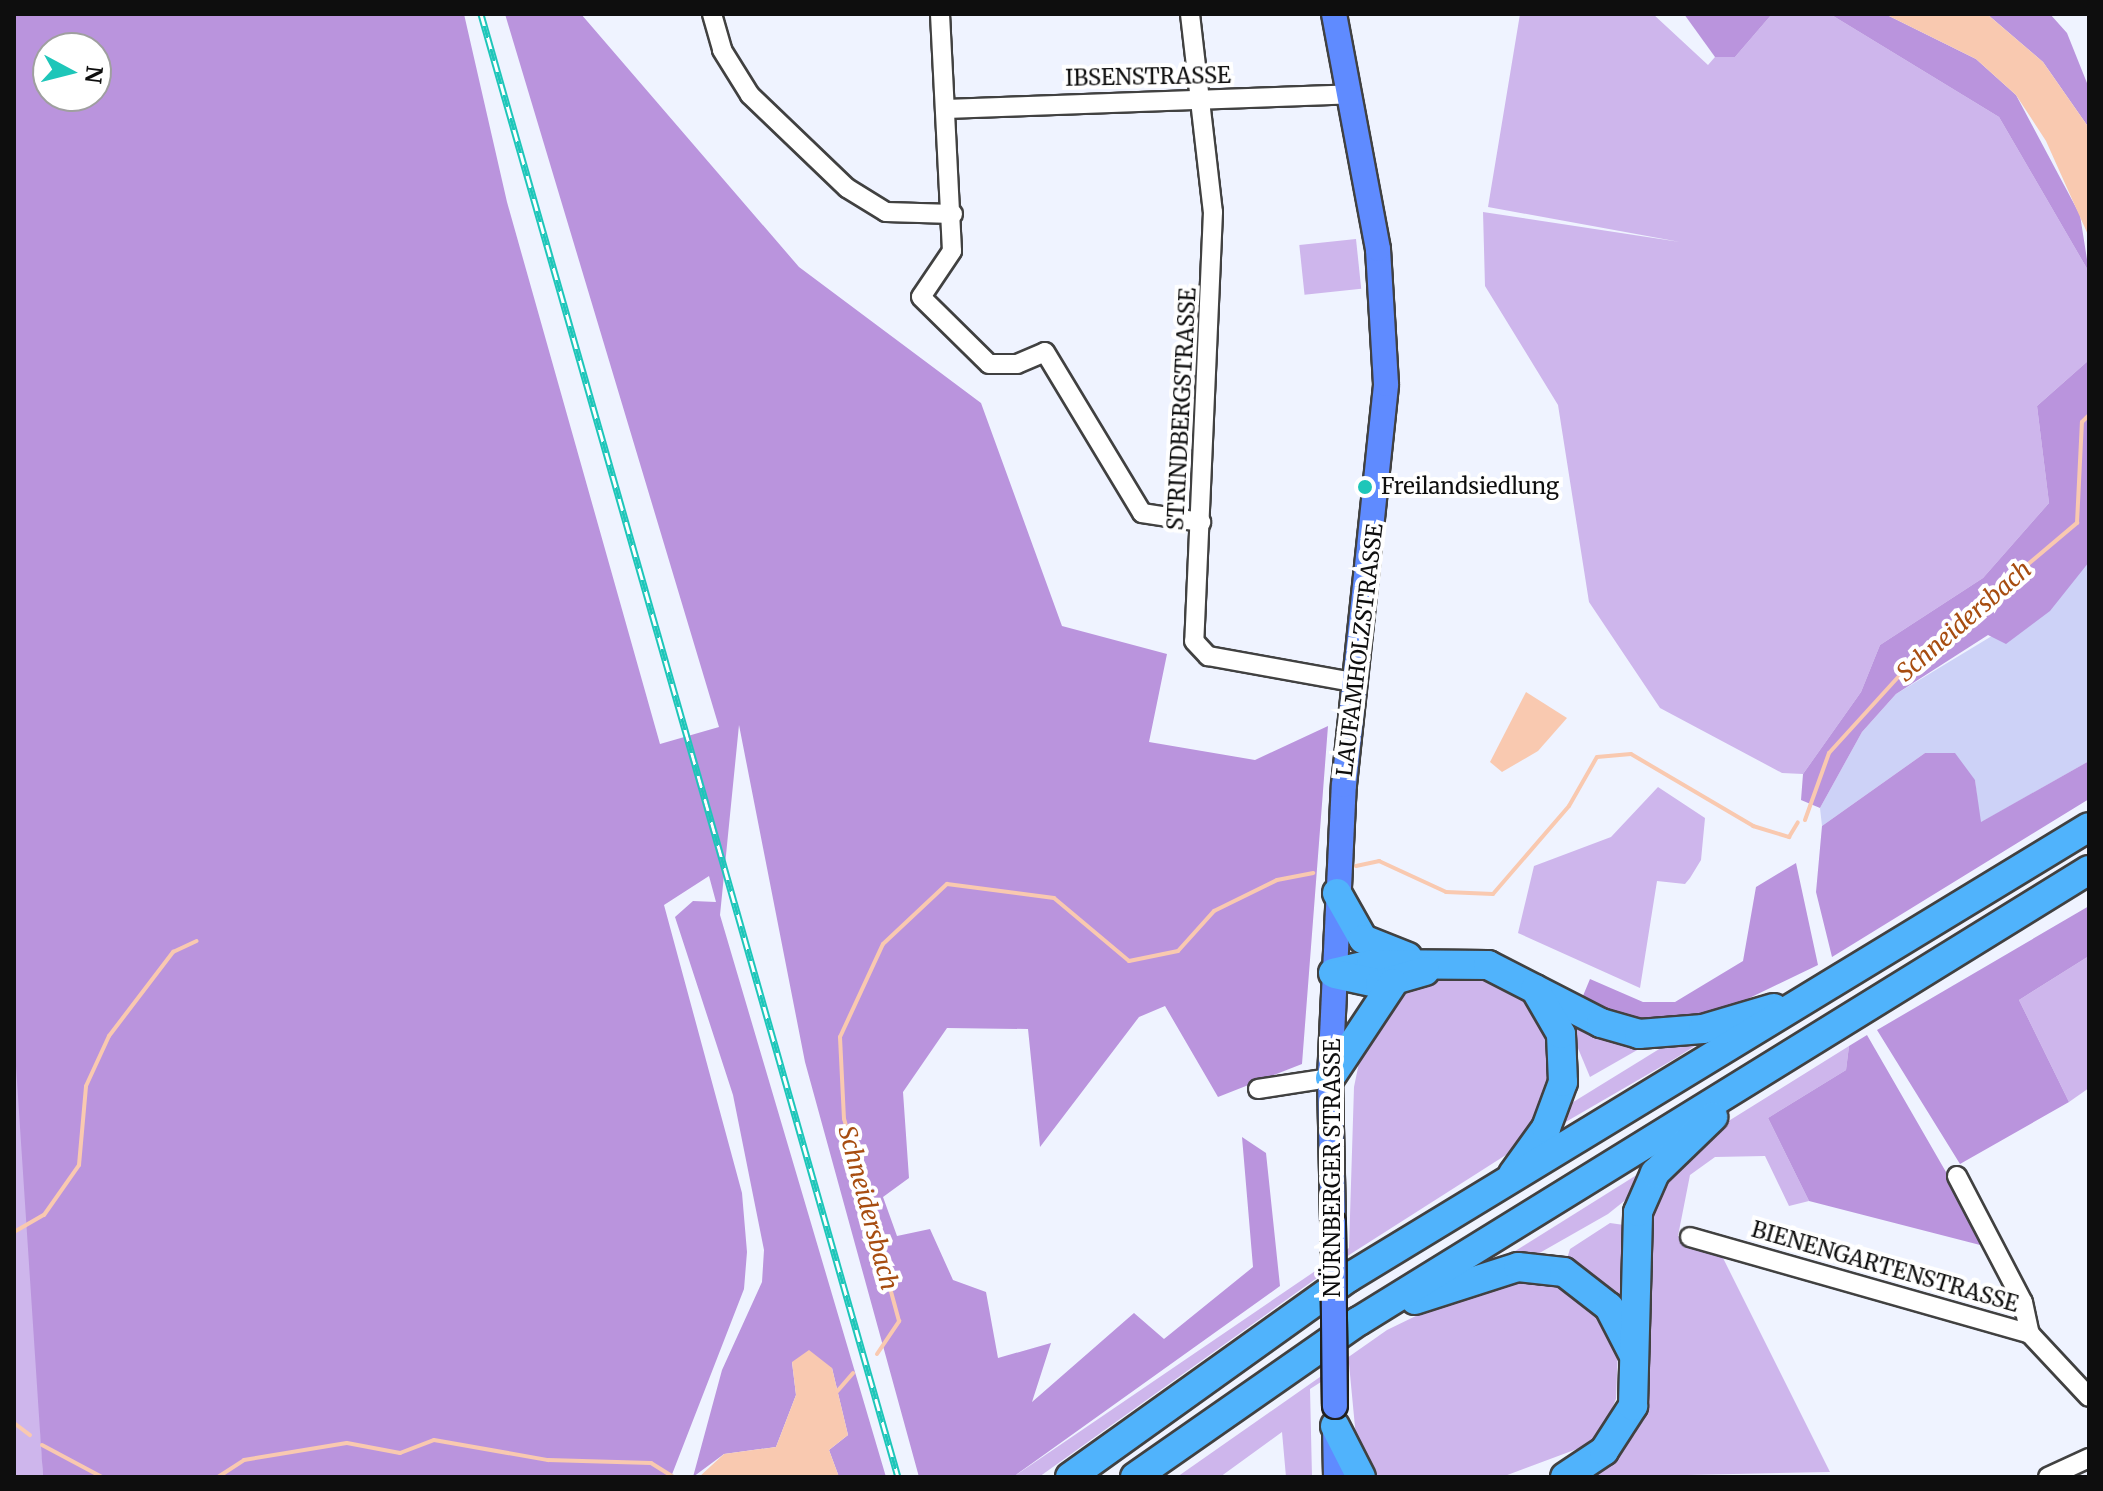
<!DOCTYPE html>
<html>
<head>
<meta charset="utf-8">
<style>
	body { margin:0 }
	#map { position:relative; width:2103px; height:1491px; overflow:hidden; background:#eff3ff; font-family:Merriweather,serif }
	div>[style] { position:absolute }
	[style*='--x'] { left:calc(var(--x)*1px); top:calc(var(--y)*1px); width:calc(var(--w)*1px); rotate:calc(var(--a)*1deg) }
	.farmland>* { inset:0; background:#cdd2f7 }
	.green>* { inset:0; background:#ceb6ec; transform-origin:0 0 }
	.forest>* { inset:0; background:#ba94dd }
	.water>* { inset:0; background:#f9c9b0 }
	.stream>* { height:4px; margin:-2px; padding:0 2px; transform-origin:2px; border-radius:2px; background:#f9c9b0 }
	.roads { filter:drop-shadow(2px 0 #414141) drop-shadow(-2px 0 #414141) drop-shadow(0 2px #414141) drop-shadow(0 -2px #414141) }
	.minor>* { height:18px; margin:-9px; padding:0 9px; transform-origin:9px; border-radius:9px; background:#fff }
	.major>* { height:24px; margin:-12px; padding:0 12px; transform-origin:12px; border-radius:12px; background:#5f8bff }
	.highway>* { height:28px; margin:-14px; padding:0 14px; transform-origin:14px; border-radius:14px; background:#50b3fc }
	.rail>* { height:7px; margin-top:-3.5px; transform-origin:0; background:repeating-linear-gradient(90deg,#fff 0 12px,#1ec6b9 0 24px); box-sizing:border-box; border-block:2px solid #1ec6b9 }
	.bridges { filter:drop-shadow(2px 0 #1f1f1f) drop-shadow(-2px 0 #1f1f1f) drop-shadow(0 2px #1f1f1f) drop-shadow(0 -2px #1f1f1f) }
	.major-bridge>* { height:24px; margin:-12px; padding:0 12px; transform-origin:12px; border-radius:12px; background:#5f8bff }
	.dots>* { width:22px; height:22px; translate:-50% -50%; box-sizing:border-box; border:4px solid #fff; border-radius:50% }
	span { translate:-50% -50%; white-space:nowrap; text-align:center; line-height:1.15; -webkit-text-stroke:8px #fff; paint-order:stroke }
	.street-label { font-size:22px; color:#0e0e0e }
	.poi-label { font-size:22px; color:#0e0e0e }
	.left { translate:0 -50%; text-align:left }
	.water-label { font-size:24px; color:#a74d10; font-style:italic }
	.frame { position:absolute; inset:0; border:16px solid #0e0e0e; pointer-events:none }
	.north { position:absolute; left:32px; top:32px; width:80px; height:80px; box-sizing:border-box; background:#fff; border:2px solid #9f9f9f; border-radius:50%; rotate:97deg; font-size:22px; font-weight:700; line-height:32px; text-align:center; color:#0e0e0e }
	.north::after { content:''; display:block; margin:auto; width:28px; height:36px; background:#1ec6b9; clip-path:polygon(50% 0,100% 100%,50% 72%,0 100%) }
</style>
</head>
<body>
<div id="map">
	<div class="farmland">
		<i style="clip-path:polygon(2089px 562px,2089px 761px,1980px 823px,1975px 780px,1925px 753px,1822px 826px,1820px 808px,1862px 732px,1896px 694px,2053px 599px)"></i>
	</div>
	<div class="green">
		<i style="clip-path:polygon(1520px 14px,1653px 14px,1708px 65px,1715px 57px,1735px 57px,1772px 14px,1830px 14px,1999px 117px,2089px 272px,2089px 360px,2037px 406px,2049px 503px,1983px 578px,1880px 645px,1861px 692px,1803px 774px,1782px 773px,1660px 708px,1589px 602px,1558px 405px,1485px 286px,1483px 212px,1680px 242px,1488px 207px)"></i>
		<i style="left:1356px;top:239px;width:50px;height:57px;rotate:84deg"></i>
		<i style="clip-path:polygon(1658px 787px,1705px 818px,1701px 860px,1690px 878px,1685px 884px,1657px 881px,1640px 988px,1518px 933px,1534px 866px,1611px 837px)"></i>
		<i style="clip-path:polygon(2089px 956px,2089px 1088px,2069px 1102px,2019px 1000px)"></i>
		<i style="clip-path:polygon(1439px 976px,1489px 977px,1525px 998px,1547px 1023px,1554px 1092px,1520px 1146px,1349px 1255px,1039px 1477px,1013px 1477px,1349px 1248px,1354px 1087px,1364px 1038px,1401px 992px)"></i>
		<i style="clip-path:polygon(1562px 1010px,1639px 1046px,1639px 1049px,1590px 1077px)"></i>
		<i style="clip-path:polygon(14px 1036px,25px 1130px,43px 1477px,14px 1477px)"></i>
		<i style="clip-path:polygon(1709px 1037px,1676px 1058px,1557px 1127px,1570px 1104px,1669px 1043px)"></i>
		<i style="clip-path:polygon(1849px 1046px,1846px 1070px,1768px 1118px,1809px 1201px,1789px 1206px,1765px 1156px,1715px 1157px,1690px 1175px,1678px 1236px,1719px 1250px,1830px 1472px,1594px 1477px,1635px 1434px,1649px 1397px,1649px 1201px,1698px 1140px)"></i>
		<i style="clip-path:polygon(1643px 1171px,1633px 1194px,1608px 1214px,1536px 1255px,1504px 1258px)"></i>
		<i style="clip-path:polygon(1610px 1223px,1624px 1225px,1625px 1309px,1592px 1274px,1566px 1262px,1570px 1249px)"></i>
		<i style="clip-path:polygon(1543px 1276px,1588px 1298px,1618px 1349px,1616px 1399px,1604px 1428px,1585px 1446px,1502px 1477px,1374px 1477px,1357px 1448px,1349px 1364px,1310px 1389px,1312px 1477px,1286px 1477px,1282px 1432px,1220px 1477px,1177px 1477px,1387px 1330px,1461px 1294px)"></i>
	</div>
	<div class="forest">
		<i style="clip-path:polygon(evenodd,14px 14px,464px 14px,507px 202px,660px 744px,719px 727px,505px 14px,581px 14px,799px 267px,981px 403px,1062px 626px,1167px 654px,1149px 742px,1255px 760px,1328px 726px,1302px 1064px,1218px 1097px,1165px 1006px,1139px 1017px,1040px 1147px,1028px 1029px,947px 1028px,903px 1092px,909px 1178px,883px 1197px,897px 1236px,930px 1229px,953px 1280px,986px 1292px,998px 1358px,1051px 1343px,1032px 1402px,1134px 1313px,1164px 1339px,1253px 1267px,1242px 1137px,1266px 1153px,1280px 1286px,1013px 1477px,919px 1477px,805px 1062px,739px 725px,720px 915px,886px 1477px,839px 1477px,829px 1450px,848px 1435px,832px 1368px,792px 1362px,796px 1395px,776px 1447px,724px 1454px,693px 1477px,722px 1370px,762px 1282px,764px 1250px,733px 1095px,675px 917px,693px 901px,716px 902px,709px 876px,664px 905px,742px 1193px,747px 1252px,744px 1289px,671px 1477px,43px 1477px,14px 1036px,14px 14px,48px 48px,96px 48px,96px 96px,48px 96px,48px 48px)"></i>
		<i style="clip-path:polygon(1684px 14px,1772px 14px,1735px 57px,1715px 57px)"></i>
		<i style="clip-path:polygon(1830px 14px,1885px 14px,1976px 59px,2016px 95px,2080px 215px,2089px 272px,1999px 117px)"></i>
		<i style="clip-path:polygon(1987px 14px,2050px 14px,2067px 33px,2089px 88px,2089px 128px,2043px 62px)"></i>
		<i style="clip-path:polygon(2089px 360px,2089px 562px,2050px 611px,2006px 644px,1988px 635px,1896px 694px,1862px 732px,1820px 808px,1801px 800px,1803px 774px,1861px 692px,1880px 645px,1983px 578px,2049px 503px,2037px 406px)"></i>
		<i style="clip-path:polygon(1925px 753px,1955px 753px,1975px 780px,1981px 822px,2089px 761px,2089px 799px,1832px 957px,1816px 892px,1822px 826px)"></i>
		<i style="clip-path:polygon(1796px 863px,1818px 965px,1712px 1016px,1658px 1028px,1580px 1003px,1590px 979px,1643px 1002px,1675px 1002px,1743px 961px,1756px 887px)"></i>
		<i style="clip-path:polygon(2089px 906px,2089px 956px,2019px 1000px,2069px 1102px,1960px 1164px,1877px 1030px)"></i>
		<i style="clip-path:polygon(1867px 1035px,1950px 1179px,1984px 1246px,1809px 1201px,1768px 1118px,1846px 1070px,1849px 1046px)"></i>
	</div>
	<div class="water">
		<i style="clip-path:polygon(1885px 14px,1987px 14px,2043px 62px,2089px 128px,2089px 237px,2046px 141px,2016px 95px,1976px 59px)"></i>
		<i style="clip-path:polygon(1526px 692px,1567px 718px,1538px 751px,1502px 772px,1490px 762px)"></i>
		<i style="clip-path:polygon(809px 1350px,832px 1368px,848px 1435px,829px 1450px,839px 1477px,699px 1477px,724px 1454px,776px 1447px,796px 1395px,792px 1362px)"></i>
	</div>
	<div class="stream">
		<i style="--x:1805;--y:820;--w:71;--a:-70.3"></i>
		<i style="--x:1829;--y:753;--w:120;--a:-47.7"></i>
		<i style="--x:1910;--y:664;--w:219;--a:-40.2"></i>
		<i style="--x:2077;--y:523;--w:101;--a:-87.2"></i>
		<i style="--x:2082;--y:422;--w:10;--a:-45"></i>
		<i style="--x:1356;--y:866;--w:24;--a:-12"></i>
		<i style="--x:1379;--y:861;--w:74;--a:24.8"></i>
		<i style="--x:1446;--y:892;--w:47;--a:2.4"></i>
		<i style="--x:1493;--y:894;--w:116;--a:-49.2"></i>
		<i style="--x:1569;--y:806;--w:56;--a:-60.3"></i>
		<i style="--x:1597;--y:757;--w:34;--a:-5"></i>
		<i style="--x:1631;--y:754;--w:142;--a:30.5"></i>
		<i style="--x:1753;--y:826;--w:38;--a:17"></i>
		<i style="--x:1789;--y:837;--w:17;--a:-59"></i>
		<i style="--x:14;--y:1232;--w:34;--a:-30"></i>
		<i style="--x:44;--y:1215;--w:61;--a:-55"></i>
		<i style="--x:79;--y:1165;--w:79;--a:-84.9"></i>
		<i style="--x:86;--y:1086;--w:55;--a:-65.3"></i>
		<i style="--x:109;--y:1036;--w:106;--a:-52.7"></i>
		<i style="--x:173;--y:952;--w:26;--a:-25"></i>
		<i style="--x:877;--y:1354;--w:40;--a:-56"></i>
		<i style="--x:899;--y:1321;--w:209;--a:-105.2"></i>
		<i style="--x:844;--y:1119;--w:82;--a:-92.8"></i>
		<i style="--x:840;--y:1037;--w:102;--a:-65.2"></i>
		<i style="--x:883;--y:944;--w:88;--a:-43.2"></i>
		<i style="--x:947;--y:884;--w:108;--a:7.5"></i>
		<i style="--x:1054;--y:898;--w:98;--a:40"></i>
		<i style="--x:1129;--y:961;--w:50;--a:-11.5"></i>
		<i style="--x:1178;--y:951;--w:54;--a:-48"></i>
		<i style="--x:1214;--y:911;--w:70;--a:-26.2"></i>
		<i style="--x:1277;--y:880;--w:37;--a:-11"></i>
		<i style="--x:834;--y:1395;--w:29;--a:-49"></i>
		<i style="--x:14;--y:1423;--w:20;--a:37"></i>
		<i style="--x:42;--y:1445;--w:68;--a:28.1"></i>
		<i style="--x:218;--y:1477;--w:31;--a:-33"></i>
		<i style="--x:244;--y:1460;--w:104;--a:-9.4"></i>
		<i style="--x:347;--y:1443;--w:54;--a:10.7"></i>
		<i style="--x:400;--y:1453;--w:36;--a:-21"></i>
		<i style="--x:434;--y:1440;--w:116;--a:10"></i>
		<i style="--x:548;--y:1460;--w:103;--a:1.7"></i>
		<i style="--x:651;--y:1463;--w:26;--a:32"></i>
	</div>
	<div class="roads">
		<div class="minor">
			<i style="--x:712;--y:14;--w:37;--a:74"></i>
			<i style="--x:722;--y:50;--w:53;--a:58.1"></i>
			<i style="--x:750;--y:95;--w:134;--a:43.8"></i>
			<i style="--x:847;--y:188;--w:46;--a:31.6"></i>
			<i style="--x:886;--y:212;--w:67;--a:1.7"></i>
			<i style="--x:940;--y:14;--w:237;--a:87.1"></i>
			<i style="--x:952;--y:251;--w:55;--a:124"></i>
			<i style="--x:921;--y:297;--w:95;--a:44.6"></i>
			<i style="--x:989;--y:364;--w:28;--a:0"></i>
			<i style="--x:1017;--y:364;--w:30;--a:-23"></i>
			<i style="--x:1045;--y:352;--w:188;--a:58.9"></i>
			<i style="--x:1142;--y:513;--w:60;--a:8.7"></i>
			<i style="--x:1190;--y:14;--w:199;--a:83.4"></i>
			<i style="--x:1213;--y:212;--w:429;--a:92.5"></i>
			<i style="--x:1194;--y:641;--w:21;--a:47"></i>
			<i style="--x:1208;--y:656;--w:147;--a:10.2"></i>
			<i style="--x:948;--y:109;--w:402;--a:-2.1"></i>
			<i style="--x:1258;--y:1089;--w:73;--a:-8.7"></i>
			<i style="--x:1957;--y:1176;--w:142;--a:62.4"></i>
			<i style="--x:2023;--y:1302;--w:33;--a:78"></i>
			<i style="--x:2030;--y:1334;--w:86;--a:46.9"></i>
			<i style="--x:1690;--y:1237;--w:354;--a:15.9"></i>
			<i style="--x:2048;--y:1477;--w:45;--a:-24.9"></i>
		</div>
		<div class="major">
			<i style="--x:1333;--y:1222;--w:144;--a:-91.2"></i>
			<i style="--x:1330;--y:1078;--w:293;--a:-87.3"></i>
			<i style="--x:1344;--y:785;--w:403;--a:-84"></i>
			<i style="--x:1386;--y:384;--w:135;--a:-93.4"></i>
			<i style="--x:1378;--y:249;--w:239;--a:-100.6"></i>
			<i style="--x:1335;--y:1425;--w:52;--a:88.9"></i>
		</div>
		<div class="highway">
			<i style="--x:1337;--y:893;--w:53;--a:60.5"></i>
			<i style="--x:1363;--y:939;--w:48;--a:21.8"></i>
			<i style="--x:1333;--y:973;--w:39;--a:-13"></i>
			<i style="--x:1371;--y:964;--w:117;--a:0.5"></i>
			<i style="--x:1488;--y:965;--w:127;--a:27.2"></i>
			<i style="--x:1601;--y:1023;--w:40;--a:16"></i>
			<i style="--x:1639;--y:1034;--w:64;--a:-4.5"></i>
			<i style="--x:1703;--y:1029;--w:74;--a:-16.5"></i>
			<i style="--x:1335;--y:974;--w:46;--a:12.5"></i>
			<i style="--x:1380;--y:984;--w:47;--a:-16.1"></i>
			<i style="--x:1330;--y:1078;--w:114;--a:-56.4"></i>
			<i style="--x:1513;--y:1174;--w:57;--a:-54.3"></i>
			<i style="--x:1546;--y:1128;--w:49;--a:-69.7"></i>
			<i style="--x:1563;--y:1082;--w:48;--a:-92.4"></i>
			<i style="--x:1561;--y:1034;--w:52;--a:-120"></i>
			<i style="--x:1415;--y:1300;--w:108;--a:-17.8"></i>
			<i style="--x:1518;--y:1267;--w:46;--a:6.2"></i>
			<i style="--x:1564;--y:1272;--w:57;--a:37.9"></i>
			<i style="--x:1609;--y:1307;--w:51;--a:62.9"></i>
			<i style="--x:1335;--y:1426;--w:57;--a:63"></i>
			<i style="--x:1070;--y:1477;--w:342;--a:-35.6"></i>
			<i style="--x:1348;--y:1278;--w:867;--a:-31.33"></i>
			<i style="--x:1135;--y:1477;--w:273;--a:-34.9"></i>
			<i style="--x:1359;--y:1321;--w:858;--a:-31.71"></i>
			<i style="--x:1565;--y:1477;--w:47;--a:-33.7"></i>
			<i style="--x:1604;--y:1451;--w:54;--a:-57.2"></i>
			<i style="--x:1633;--y:1406;--w:194;--a:-88.5"></i>
			<i style="--x:1638;--y:1212;--w:43;--a:-66.4"></i>
			<i style="--x:1655;--y:1173;--w:81;--a:-44"></i>
		</div>
	</div>
	<div class="rail">
		<i style="--x:481;--y:14;--w:1521;--a:74.09"></i>
	</div>
	<div class="bridges">
		<div class="major-bridge">
			<i style="--x:1333;--y:1222;--w:184;--a:89.4"></i>
		</div>
	</div>
	<div class="dots">
		<i style="left:1365px;top:487px;background:#1ec6b9"></i>
	</div>
	<div class="street-label">
		<span style="left:1148px;top:77px;rotate:-1deg">IBSENSTRASSE</span>
		<span style="left:1182px;top:409px;rotate:-87deg">STRINDBERGSTRASSE</span>
		<span style="left:1360px;top:650px;rotate:-83deg">LAUFAMHOLZSTRASSE</span>
		<span style="left:1333px;top:1168px;rotate:-90deg">NÜRNBERGER STRASSE</span>
		<span style="left:1885px;top:1267px;rotate:16deg">BIENENGARTENSTRASSE</span>
	</div>
	<div class="poi-label">
		<span class="left" style="left:1381px;top:487px">Freilandsiedlung</span>
	</div>
	<div class="water-label">
		<span style="left:1964px;top:621px;rotate:-41deg">Schneidersbach</span>
		<span style="left:868px;top:1208px;rotate:75deg">Schneidersbach</span>
	</div>
	<div class="frame"></div>
	<div class="north">N</div>
</div>
</body>
</html>
